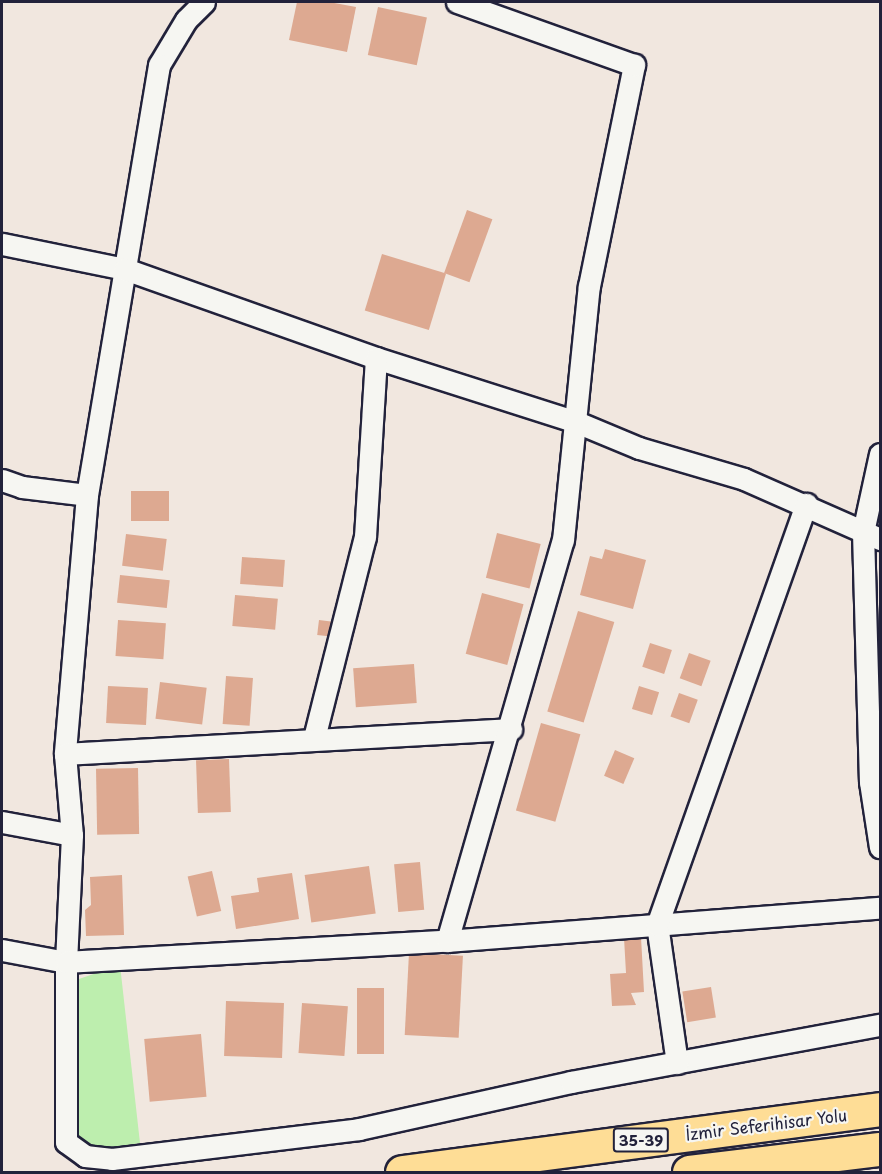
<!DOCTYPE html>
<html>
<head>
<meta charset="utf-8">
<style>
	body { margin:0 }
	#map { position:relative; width:882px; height:1174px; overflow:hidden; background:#f1e7df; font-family:"Playpen Sans",sans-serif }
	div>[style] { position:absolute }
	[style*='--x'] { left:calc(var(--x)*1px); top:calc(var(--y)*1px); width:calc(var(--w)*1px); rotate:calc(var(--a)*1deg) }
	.green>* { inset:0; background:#bdeeae }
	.building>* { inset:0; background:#dda991; transform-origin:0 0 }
	.roads { filter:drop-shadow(2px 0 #22223b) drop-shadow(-2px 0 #22223b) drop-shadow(0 2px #22223b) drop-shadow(0 -2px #22223b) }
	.street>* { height:21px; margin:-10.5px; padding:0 10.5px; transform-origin:10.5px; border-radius:10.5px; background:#f6f6f2 }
	.primary>* { height:33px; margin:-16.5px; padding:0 16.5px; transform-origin:16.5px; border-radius:16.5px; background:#fedd96 }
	span { translate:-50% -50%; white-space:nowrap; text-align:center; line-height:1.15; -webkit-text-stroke:4.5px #f6f6f2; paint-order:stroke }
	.shield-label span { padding:2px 4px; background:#f6f6f2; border:2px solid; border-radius:4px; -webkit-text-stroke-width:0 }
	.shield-label { font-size:15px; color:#22223b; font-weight:700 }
	.street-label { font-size:16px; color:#22223b }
	.frame { position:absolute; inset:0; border:3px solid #22223b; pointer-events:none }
</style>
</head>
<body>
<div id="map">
	<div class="green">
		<i style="clip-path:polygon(120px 965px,140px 1143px,100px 1150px,80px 1144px,72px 1128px,76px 980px)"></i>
	</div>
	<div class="building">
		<i style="clip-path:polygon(297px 2px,329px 2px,356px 7px,347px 52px,289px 40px)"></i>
		<i style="left:378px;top:7px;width:50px;height:49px;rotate:12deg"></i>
		<i style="left:467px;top:210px;width:27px;height:67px;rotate:20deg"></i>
		<i style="left:382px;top:254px;width:67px;height:59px;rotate:17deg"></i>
		<i style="left:131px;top:491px;width:38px;height:30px"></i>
		<i style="left:497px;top:533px;width:45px;height:46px;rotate:14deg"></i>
		<i style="left:126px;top:534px;width:41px;height:32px;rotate:7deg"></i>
		<i style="clip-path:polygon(605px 549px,646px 560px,633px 609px,580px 595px,590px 556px,602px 559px)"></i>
		<i style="left:242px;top:557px;width:43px;height:27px;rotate:4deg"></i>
		<i style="left:120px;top:575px;width:50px;height:28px;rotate:6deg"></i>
		<i style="left:482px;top:593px;width:43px;height:63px;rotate:15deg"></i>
		<i style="left:235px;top:595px;width:43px;height:31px;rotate:5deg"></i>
		<i style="left:578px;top:611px;width:38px;height:105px;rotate:17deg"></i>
		<i style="left:118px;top:620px;width:48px;height:36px;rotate:4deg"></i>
		<i style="left:319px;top:620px;width:16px;height:15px;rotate:7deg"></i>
		<i style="left:650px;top:643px;width:23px;height:25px;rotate:18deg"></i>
		<i style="left:689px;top:653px;width:23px;height:27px;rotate:20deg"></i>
		<i style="left:414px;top:664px;width:39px;height:61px;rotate:86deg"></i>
		<i style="left:226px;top:676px;width:27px;height:48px;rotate:4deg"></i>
		<i style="left:160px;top:682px;width:47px;height:37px;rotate:7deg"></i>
		<i style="left:108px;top:686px;width:40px;height:37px;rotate:3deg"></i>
		<i style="left:639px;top:686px;width:21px;height:24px;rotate:17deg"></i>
		<i style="left:679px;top:693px;width:20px;height:25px;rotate:20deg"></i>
		<i style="left:541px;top:723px;width:41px;height:91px;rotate:16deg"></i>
		<i style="left:615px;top:750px;width:21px;height:28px;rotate:23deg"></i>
		<i style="left:229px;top:759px;width:53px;height:33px;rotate:88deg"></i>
		<i style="left:138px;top:768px;width:66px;height:42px;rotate:89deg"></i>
		<i style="left:420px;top:862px;width:48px;height:26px;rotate:85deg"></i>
		<i style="left:369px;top:866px;width:48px;height:65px;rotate:82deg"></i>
		<i style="left:212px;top:871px;width:41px;height:25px;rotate:77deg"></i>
		<i style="clip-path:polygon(292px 873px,299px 919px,236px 929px,231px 896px,259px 892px,257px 878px)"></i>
		<i style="clip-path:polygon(122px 875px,124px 935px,86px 936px,85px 910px,91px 905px,90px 877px)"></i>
		<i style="clip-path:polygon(641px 937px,644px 992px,631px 993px,636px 1005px,612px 1006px,610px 974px,626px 973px,624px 938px)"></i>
		<i style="left:409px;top:953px;width:54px;height:82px;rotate:3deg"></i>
		<i style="left:711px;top:987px;width:31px;height:29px;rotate:81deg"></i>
		<i style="left:357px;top:988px;width:27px;height:66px"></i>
		<i style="left:226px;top:1001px;width:58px;height:55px;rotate:2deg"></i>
		<i style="left:302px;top:1003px;width:46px;height:50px;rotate:4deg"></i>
		<i style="left:201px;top:1034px;width:63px;height:57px;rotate:85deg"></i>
	</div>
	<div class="roads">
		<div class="street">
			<i style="--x:204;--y:2;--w:25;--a:135"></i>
			<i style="--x:186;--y:20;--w:52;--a:121"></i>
			<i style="--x:159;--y:65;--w:436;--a:99.5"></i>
			<i style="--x:87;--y:495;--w:260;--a:94.9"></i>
			<i style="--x:65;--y:754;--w:81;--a:85.1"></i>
			<i style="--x:72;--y:835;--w:127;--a:92.7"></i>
			<i style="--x:66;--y:962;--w:180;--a:90"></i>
			<i style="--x:66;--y:1142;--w:24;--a:36"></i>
			<i style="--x:85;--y:1156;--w:27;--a:6"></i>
			<i style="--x:112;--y:1159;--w:249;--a:-6.9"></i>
			<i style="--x:359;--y:1129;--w:217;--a:-12.5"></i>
			<i style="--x:571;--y:1082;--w:314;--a:-10.5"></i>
			<i style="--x:2;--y:244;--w:126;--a:11.5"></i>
			<i style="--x:125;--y:269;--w:266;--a:19.5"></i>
			<i style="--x:376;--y:358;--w:208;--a:17.7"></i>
			<i style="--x:574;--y:421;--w:70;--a:22.6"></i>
			<i style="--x:639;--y:448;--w:109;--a:16.4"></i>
			<i style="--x:744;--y:479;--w:149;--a:23.8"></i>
			<i style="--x:880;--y:454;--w:80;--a:102.3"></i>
			<i style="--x:863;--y:532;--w:250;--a:88.4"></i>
			<i style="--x:870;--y:782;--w:66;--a:81.3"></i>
			<i style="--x:2;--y:480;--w:21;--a:19"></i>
			<i style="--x:22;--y:487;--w:65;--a:7"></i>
			<i style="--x:314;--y:738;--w:207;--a:-75.8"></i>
			<i style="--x:365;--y:537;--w:179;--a:-86.5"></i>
			<i style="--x:65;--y:754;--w:447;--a:-3.2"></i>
			<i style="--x:2;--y:822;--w:71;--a:10.5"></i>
			<i style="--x:447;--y:941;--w:417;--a:-73.9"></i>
			<i style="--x:563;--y:540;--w:255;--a:-84.2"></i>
			<i style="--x:589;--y:286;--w:226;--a:-78.5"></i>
			<i style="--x:634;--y:65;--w:188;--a:-160.4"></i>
			<i style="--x:2;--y:950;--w:65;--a:10.6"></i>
			<i style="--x:66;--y:962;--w:382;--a:-3.2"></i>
			<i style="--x:447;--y:941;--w:434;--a:-4.4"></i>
			<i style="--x:677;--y:1063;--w:139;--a:-98.2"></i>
			<i style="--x:657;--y:925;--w:447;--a:-70.5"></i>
		</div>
		<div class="primary">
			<i style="--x:402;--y:1172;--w:482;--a:-7.5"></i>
			<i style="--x:689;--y:1172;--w:192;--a:-6.9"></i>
		</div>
	</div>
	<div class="shield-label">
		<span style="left:641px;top:1140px">35-39</span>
	</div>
	<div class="street-label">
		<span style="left:766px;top:1124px;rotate:-7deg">İzmir Seferihisar Yolu</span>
	</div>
	<div class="frame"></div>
</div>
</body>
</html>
